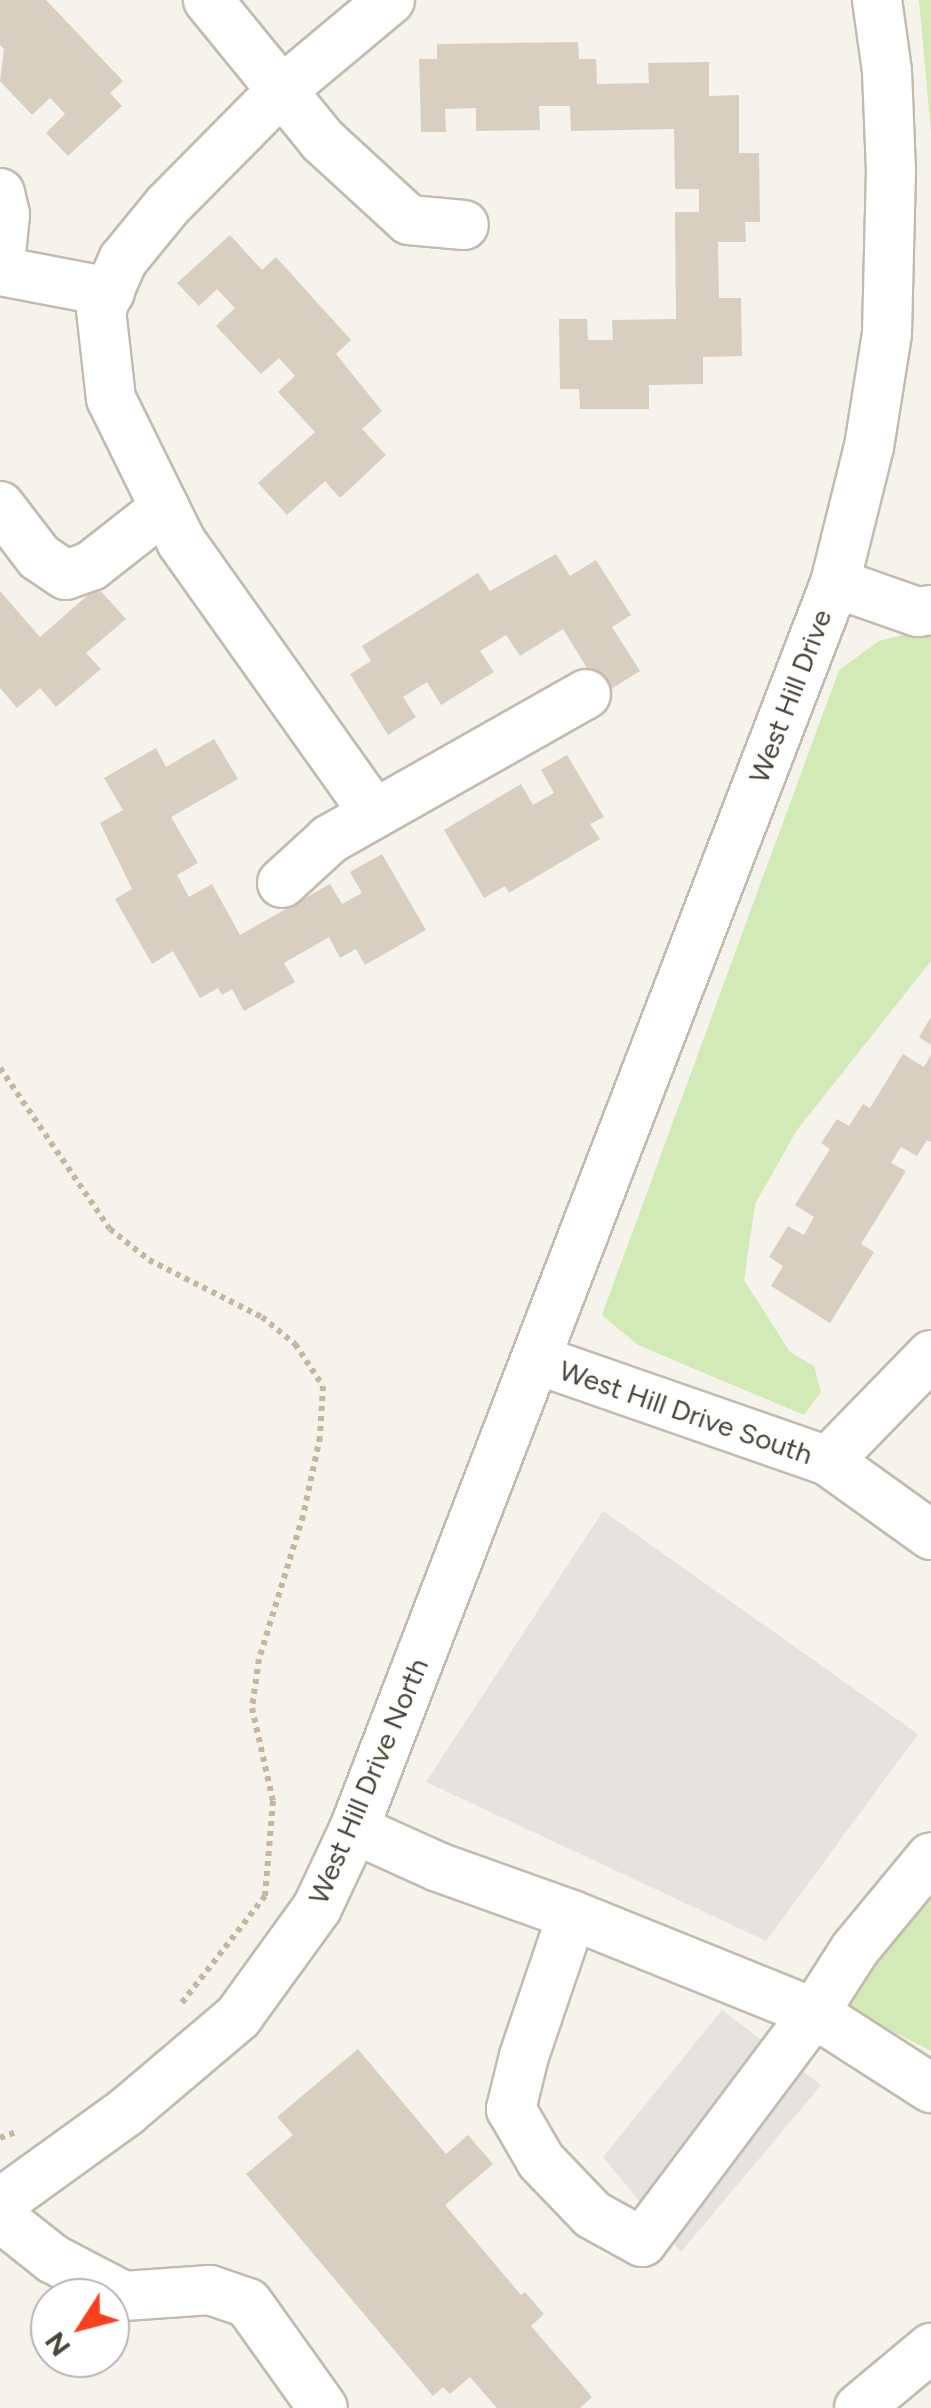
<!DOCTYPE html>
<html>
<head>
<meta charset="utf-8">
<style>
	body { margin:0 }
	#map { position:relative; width:931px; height:2408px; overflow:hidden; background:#f6f3ec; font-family:Figtree,sans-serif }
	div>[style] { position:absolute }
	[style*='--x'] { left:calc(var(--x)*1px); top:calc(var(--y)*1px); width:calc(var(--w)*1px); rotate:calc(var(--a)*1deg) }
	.green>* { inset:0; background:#d2eab5 }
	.parking>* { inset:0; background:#e5e3e0 }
	.building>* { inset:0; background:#d8cfc1 }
	.path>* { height:6px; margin-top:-3px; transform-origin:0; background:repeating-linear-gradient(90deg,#c4b79f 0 5px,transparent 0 10px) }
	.roads { filter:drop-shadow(2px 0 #c2bbae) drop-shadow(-2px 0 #c2bbae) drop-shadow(0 2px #c2bbae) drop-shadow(0 -2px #c2bbae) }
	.minor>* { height:48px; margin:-24px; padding:0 24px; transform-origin:24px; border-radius:24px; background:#fff }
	span { translate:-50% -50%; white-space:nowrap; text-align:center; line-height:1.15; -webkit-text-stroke:8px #fff; paint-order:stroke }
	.street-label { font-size:28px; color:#4b4439 }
	.north { position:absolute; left:30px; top:2278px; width:100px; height:100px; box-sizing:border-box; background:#fff; border:2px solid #b7b4b0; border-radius:50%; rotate:234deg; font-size:28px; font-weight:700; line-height:40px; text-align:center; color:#4b4439 }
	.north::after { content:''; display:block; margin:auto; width:35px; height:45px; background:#fc3f1d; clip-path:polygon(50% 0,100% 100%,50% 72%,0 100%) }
</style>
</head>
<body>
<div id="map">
	<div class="green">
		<i style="clip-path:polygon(919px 0,931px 0,931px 131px)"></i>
		<i style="clip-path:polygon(931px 628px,931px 961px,797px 1130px,755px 1204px,744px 1280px,790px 1352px,814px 1366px,821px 1392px,804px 1415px,638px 1345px,602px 1315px,839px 670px,879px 641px)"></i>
		<i style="clip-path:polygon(931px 1898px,931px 2051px,841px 2005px)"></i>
	</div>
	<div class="parking">
		<i style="clip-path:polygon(603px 1511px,918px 1734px,766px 1941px,426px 1782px)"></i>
		<i style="clip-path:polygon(722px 2010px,821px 2085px,681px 2252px,603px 2157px)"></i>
	</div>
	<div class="building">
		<i style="clip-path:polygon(0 0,46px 0,123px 81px,110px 93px,122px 106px,68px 156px,46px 133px,65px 114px,50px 98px,32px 115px,0 81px,4px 49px,0 45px)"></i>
		<i style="clip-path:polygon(578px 42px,579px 59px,596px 59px,597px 84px,649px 83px,648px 63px,709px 62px,709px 96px,739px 95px,739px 153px,759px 153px,760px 222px,745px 222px,746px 242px,718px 242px,719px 298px,741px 298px,742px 356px,703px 357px,703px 384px,649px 385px,649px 409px,580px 409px,579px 389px,560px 389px,559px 319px,587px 319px,588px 340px,613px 340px,612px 320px,676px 319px,675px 212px,699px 212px,699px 189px,675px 189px,674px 129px,571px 131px,570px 106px,539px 106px,540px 130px,476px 131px,476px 108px,445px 109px,446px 132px,421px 132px,419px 59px,437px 59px,437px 44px)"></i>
		<i style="clip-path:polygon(230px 235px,262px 270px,276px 257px,351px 340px,336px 354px,382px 411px,362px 429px,386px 455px,340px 498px,325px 481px,287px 515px,258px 483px,315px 432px,278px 392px,295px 376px,279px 358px,261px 374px,216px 326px,235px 308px,217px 289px,199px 306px,177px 283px)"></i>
		<i style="clip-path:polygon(556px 554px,570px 576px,596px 560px,631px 615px,612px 627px,640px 671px,603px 694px,563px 629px,520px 656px,506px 635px,480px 651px,494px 672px,441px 705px,427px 682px,403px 697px,416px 717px,388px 735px,350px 674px,371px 661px,362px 646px,478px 573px,490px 591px)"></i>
		<i style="clip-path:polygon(97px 587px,126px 619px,86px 653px,101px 669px,56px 707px,40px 688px,17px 708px,0 688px,0 591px,40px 637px)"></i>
		<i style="clip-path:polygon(214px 739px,238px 779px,171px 817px,198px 863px,177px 875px,189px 897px,212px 884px,240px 935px,330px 884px,342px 904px,362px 893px,350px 872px,382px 854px,426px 930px,365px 965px,356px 949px,340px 958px,329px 937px,284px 963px,295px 982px,244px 1011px,232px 989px,222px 995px,218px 988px,200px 998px,173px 951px,152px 964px,115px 899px,132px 889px,100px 823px,123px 810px,104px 778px,156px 748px,166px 767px)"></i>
		<i style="clip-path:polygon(567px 755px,604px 817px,590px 824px,600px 839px,509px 893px,505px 886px,484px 898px,444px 830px,521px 784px,533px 805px,554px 793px,541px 770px)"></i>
		<i style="clip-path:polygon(931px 1017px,931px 1045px,919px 1037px)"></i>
		<i style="clip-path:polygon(903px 1054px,924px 1067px,931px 1055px,931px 1142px,927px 1140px,917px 1156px,901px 1147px,891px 1163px,906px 1171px,861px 1244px,874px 1252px,830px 1323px,771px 1286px,783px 1266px,769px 1257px,788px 1226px,804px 1235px,814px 1217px,795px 1205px,830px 1149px,821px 1143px,837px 1119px,849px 1126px,863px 1104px,870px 1108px)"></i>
		<i style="clip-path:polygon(358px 2049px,446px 2154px,468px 2135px,493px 2164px,445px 2205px,521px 2295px,525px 2292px,544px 2314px,531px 2326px,592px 2397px,580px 2408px,497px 2408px,470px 2377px,450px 2394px,443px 2387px,433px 2396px,246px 2174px,293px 2135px,277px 2117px)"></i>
	</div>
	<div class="path">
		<i style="--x:0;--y:1068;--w:195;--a:55.7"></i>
		<i style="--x:110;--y:1229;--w:50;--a:38.5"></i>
		<i style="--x:149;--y:1260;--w:127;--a:26.8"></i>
		<i style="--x:262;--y:1317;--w:43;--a:39.3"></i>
		<i style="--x:295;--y:1344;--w:50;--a:56.3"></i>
		<i style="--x:323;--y:1386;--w:51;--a:93.4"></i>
		<i style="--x:320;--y:1437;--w:81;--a:102.1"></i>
		<i style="--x:303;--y:1516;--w:150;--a:107.1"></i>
		<i style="--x:259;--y:1659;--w:49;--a:98.1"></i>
		<i style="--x:252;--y:1708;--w:95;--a:77.3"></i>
		<i style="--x:273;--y:1801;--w:95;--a:94.8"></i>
		<i style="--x:265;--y:1896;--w:137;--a:127.9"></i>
		<i style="--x:0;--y:2138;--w:19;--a:-21"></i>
	</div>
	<div class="roads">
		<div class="minor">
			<i style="--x:208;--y:0;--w:181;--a:50.8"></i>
			<i style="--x:322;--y:140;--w:118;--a:42.6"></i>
			<i style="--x:409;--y:220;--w:55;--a:5.2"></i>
			<i style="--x:0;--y:193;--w:22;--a:77"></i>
			<i style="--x:5;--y:214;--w:50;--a:95.7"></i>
			<i style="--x:0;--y:271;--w:112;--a:10.8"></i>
			<i style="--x:0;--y:506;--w:64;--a:52.6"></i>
			<i style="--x:39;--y:557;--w:32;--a:34"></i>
			<i style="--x:66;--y:575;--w:27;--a:-20"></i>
			<i style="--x:91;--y:566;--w:94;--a:-38.1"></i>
			<i style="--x:835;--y:583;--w:88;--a:19.3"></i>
			<i style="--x:918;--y:612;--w:13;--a:-9"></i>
			<i style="--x:374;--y:813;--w:334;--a:-125.4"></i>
			<i style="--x:181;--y:541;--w:158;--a:-116.2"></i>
			<i style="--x:111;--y:399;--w:90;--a:-96.4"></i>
			<i style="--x:101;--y:310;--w:55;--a:-66.3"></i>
			<i style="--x:123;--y:260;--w:71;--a:-50.7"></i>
			<i style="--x:168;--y:205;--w:161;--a:-45.3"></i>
			<i style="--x:281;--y:91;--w:142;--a:-39.9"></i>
			<i style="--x:282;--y:883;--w:65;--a:-42.5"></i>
			<i style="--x:330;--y:839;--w:294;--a:-29.5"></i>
			<i style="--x:538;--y:1360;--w:307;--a:19.2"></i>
			<i style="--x:828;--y:1461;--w:127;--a:35.7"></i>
			<i style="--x:828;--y:1461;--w:148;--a:-45.8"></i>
			<i style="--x:354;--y:1829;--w:92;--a:24.3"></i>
			<i style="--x:438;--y:1867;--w:142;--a:19.7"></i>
			<i style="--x:572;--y:1915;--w:261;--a:22"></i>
			<i style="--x:814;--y:2013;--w:139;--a:32.7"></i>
			<i style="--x:572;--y:1915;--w:149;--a:108.8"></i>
			<i style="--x:524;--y:2056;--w:55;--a:103.8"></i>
			<i style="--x:511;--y:2109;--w:60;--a:60"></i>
			<i style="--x:541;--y:2161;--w:75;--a:46.1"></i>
			<i style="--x:593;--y:2215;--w:56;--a:28.9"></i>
			<i style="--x:642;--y:2242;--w:286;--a:-53.1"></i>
			<i style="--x:814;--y:2013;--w:76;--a:-57.4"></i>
			<i style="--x:855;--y:1949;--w:119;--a:-50.4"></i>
			<i style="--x:0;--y:2203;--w:155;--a:-35.8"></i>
			<i style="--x:126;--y:2112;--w:147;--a:-40.3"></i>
			<i style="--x:238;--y:2017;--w:135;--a:-54.1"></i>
			<i style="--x:317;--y:1908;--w:87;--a:-64.9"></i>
			<i style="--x:354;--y:1829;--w:1336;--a:-68.89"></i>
			<i style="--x:835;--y:583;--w:140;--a:-76"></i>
			<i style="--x:869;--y:447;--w:115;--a:-81"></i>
			<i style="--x:887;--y:333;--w:162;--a:-88.6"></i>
			<i style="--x:891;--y:171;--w:100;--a:-92.3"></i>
			<i style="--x:887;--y:71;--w:72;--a:-98"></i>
			<i style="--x:0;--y:2217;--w:68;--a:38.4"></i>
			<i style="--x:53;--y:2259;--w:80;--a:27.5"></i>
			<i style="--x:124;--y:2296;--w:86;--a:-4"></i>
			<i style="--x:210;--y:2290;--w:40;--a:18.9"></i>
			<i style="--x:248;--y:2303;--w:129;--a:54.5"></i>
			<i style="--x:859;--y:2408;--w:94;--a:-39.8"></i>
		</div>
	</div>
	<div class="street-label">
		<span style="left:790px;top:696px;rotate:-69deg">West Hill Drive</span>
		<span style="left:686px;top:1412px;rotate:19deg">West Hill Drive South</span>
		<span style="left:368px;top:1781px;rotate:-67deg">West Hill Drive North</span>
	</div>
	<div class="north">N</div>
</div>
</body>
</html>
